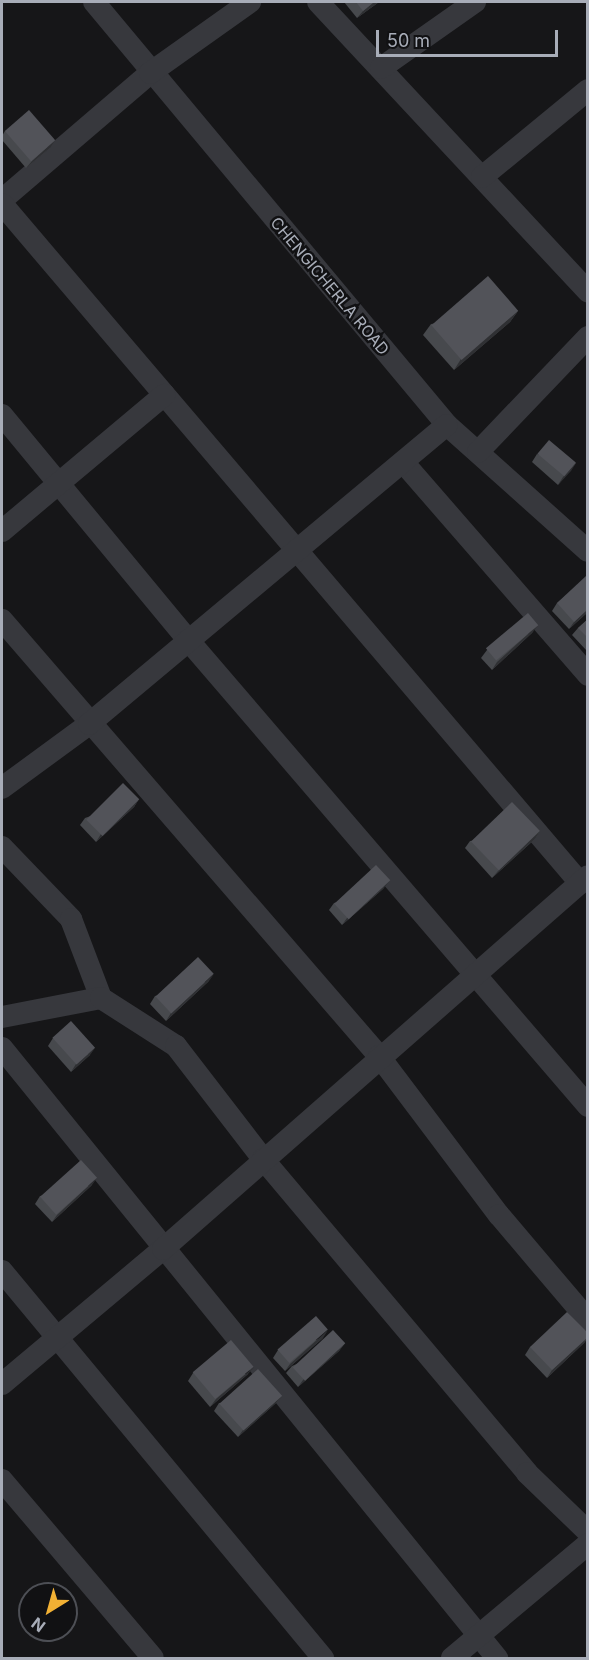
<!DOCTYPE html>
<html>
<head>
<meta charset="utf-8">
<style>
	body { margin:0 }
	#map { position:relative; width:589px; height:1660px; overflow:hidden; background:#161618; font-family:Inter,sans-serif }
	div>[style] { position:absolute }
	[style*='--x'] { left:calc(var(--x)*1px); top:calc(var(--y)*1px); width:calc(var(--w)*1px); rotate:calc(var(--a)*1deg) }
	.street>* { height:22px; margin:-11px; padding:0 11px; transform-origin:11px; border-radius:11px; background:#37383d }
	.wall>* { inset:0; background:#47494d }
	.shaded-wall>* { inset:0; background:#2f3033 }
	.building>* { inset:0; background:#525359; transform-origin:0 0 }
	span { translate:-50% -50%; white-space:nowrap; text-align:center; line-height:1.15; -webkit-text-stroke:5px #111113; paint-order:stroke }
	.street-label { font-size:16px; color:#a8adb8 }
	.frame { position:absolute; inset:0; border:3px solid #a8adb8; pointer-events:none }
	.north { position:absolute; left:18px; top:1582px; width:60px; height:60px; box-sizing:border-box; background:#111113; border:2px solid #4d4f55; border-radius:50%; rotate:217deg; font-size:16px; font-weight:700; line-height:24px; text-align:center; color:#a8adb8 }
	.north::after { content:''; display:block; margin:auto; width:21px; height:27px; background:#f2b134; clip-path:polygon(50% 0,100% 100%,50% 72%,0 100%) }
	.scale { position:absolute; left:376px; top:30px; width:182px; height:27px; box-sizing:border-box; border:3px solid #a8adb8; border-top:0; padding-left:8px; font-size:18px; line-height:21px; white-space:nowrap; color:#a8adb8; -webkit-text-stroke:4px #111113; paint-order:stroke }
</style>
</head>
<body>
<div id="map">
	<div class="street">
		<i style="--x:94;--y:2;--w:551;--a:50.15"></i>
		<i style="--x:447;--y:425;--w:189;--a:41.8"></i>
		<i style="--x:318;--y:2;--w:396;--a:47"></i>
		<i style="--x:381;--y:68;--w:115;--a:-35.1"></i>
		<i style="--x:482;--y:177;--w:137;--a:-39.4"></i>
		<i style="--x:2;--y:200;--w:195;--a:-40.6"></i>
		<i style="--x:150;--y:73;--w:123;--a:-35.4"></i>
		<i style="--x:2;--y:204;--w:892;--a:49.59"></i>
		<i style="--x:2;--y:415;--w:292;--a:50.4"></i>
		<i style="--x:188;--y:640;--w:614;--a:49.36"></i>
		<i style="--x:478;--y:452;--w:159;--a:-46.3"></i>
		<i style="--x:403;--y:462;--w:282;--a:49"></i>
		<i style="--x:2;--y:531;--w:212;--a:-40"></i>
		<i style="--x:2;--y:620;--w:576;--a:49.15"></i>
		<i style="--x:379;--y:1056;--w:199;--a:53"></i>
		<i style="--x:499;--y:1215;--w:138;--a:49.7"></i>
		<i style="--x:2;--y:788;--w:108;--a:-36.3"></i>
		<i style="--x:89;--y:724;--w:466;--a:-39.9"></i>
		<i style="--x:2;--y:847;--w:100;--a:46.2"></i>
		<i style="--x:71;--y:919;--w:85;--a:69.2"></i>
		<i style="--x:2;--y:1017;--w:101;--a:-10.9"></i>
		<i style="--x:101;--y:998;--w:89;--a:32.6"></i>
		<i style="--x:176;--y:1046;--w:143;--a:52.4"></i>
		<i style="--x:263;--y:1159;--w:410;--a:49.9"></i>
		<i style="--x:527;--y:1473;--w:85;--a:44"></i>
		<i style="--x:2;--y:1048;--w:786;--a:50.94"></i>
		<i style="--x:2;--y:1271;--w:503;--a:50.33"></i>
		<i style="--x:2;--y:1384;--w:210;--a:-40"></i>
		<i style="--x:163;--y:1249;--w:565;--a:-41.27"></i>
		<i style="--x:2;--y:1480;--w:233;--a:49.7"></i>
		<i style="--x:452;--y:1658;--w:177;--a:-40"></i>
	</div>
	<div class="wall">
		<i style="clip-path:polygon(344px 2px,379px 2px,357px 18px)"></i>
		<i style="clip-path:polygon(5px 131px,50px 148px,26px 168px,2px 140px,2px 136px)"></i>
		<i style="clip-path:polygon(518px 311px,510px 322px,454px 370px,423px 335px,431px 324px)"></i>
		<i style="clip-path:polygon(537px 454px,576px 463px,558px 485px,532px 462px)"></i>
		<i style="clip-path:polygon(588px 577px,588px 612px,569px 629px,552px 611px,557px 603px)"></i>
		<i style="clip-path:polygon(588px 619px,588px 650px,587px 651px,572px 635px,578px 628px)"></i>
		<i style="clip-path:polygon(533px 632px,492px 670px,481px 658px,487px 650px)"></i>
		<i style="clip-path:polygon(139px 799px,134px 807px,96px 842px,80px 825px,85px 818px)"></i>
		<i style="clip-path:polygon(540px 831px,535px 839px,492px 878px,465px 848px,470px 841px)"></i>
		<i style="clip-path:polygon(384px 888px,342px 925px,329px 910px,334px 903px)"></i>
		<i style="clip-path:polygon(209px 981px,166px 1021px,150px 1004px,155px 996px)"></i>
		<i style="clip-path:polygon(53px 1038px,90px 1055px,71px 1072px,48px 1046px)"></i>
		<i style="clip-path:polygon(92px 1185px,52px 1222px,35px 1204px,40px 1196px)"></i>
		<i style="clip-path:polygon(588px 1333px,588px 1338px,584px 1343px,547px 1378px,525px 1355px,530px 1347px)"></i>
		<i style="clip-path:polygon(323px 1338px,285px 1371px,273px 1358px,278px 1350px)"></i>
		<i style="clip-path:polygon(345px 1343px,339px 1351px,298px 1387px,286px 1373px,292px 1366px)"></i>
		<i style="clip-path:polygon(193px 1373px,248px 1374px,210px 1407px,188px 1381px)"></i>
		<i style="clip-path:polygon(282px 1396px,276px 1403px,238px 1437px,214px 1411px,219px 1403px)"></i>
	</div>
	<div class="shaded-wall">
		<i style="clip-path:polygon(374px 2px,379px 2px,357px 18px,363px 11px)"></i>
		<i style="clip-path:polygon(55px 140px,50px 148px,26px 168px,32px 161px)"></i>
		<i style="clip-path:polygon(518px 311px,510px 322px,454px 370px,461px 359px)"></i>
		<i style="clip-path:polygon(576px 463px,571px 471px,558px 485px,563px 477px)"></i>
		<i style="clip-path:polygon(588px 609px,588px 612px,569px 629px,574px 622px)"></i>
		<i style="clip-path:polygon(538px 625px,533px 632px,492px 670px,497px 662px)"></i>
		<i style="clip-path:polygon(139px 799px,134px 807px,96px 842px,101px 834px)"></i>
		<i style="clip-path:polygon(540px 831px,535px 839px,492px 878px,498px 871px)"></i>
		<i style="clip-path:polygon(390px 880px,384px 888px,342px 925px,347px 918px)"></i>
		<i style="clip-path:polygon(214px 974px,209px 981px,166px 1021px,171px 1013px)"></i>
		<i style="clip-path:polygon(95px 1048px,90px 1055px,71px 1072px,76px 1064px)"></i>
		<i style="clip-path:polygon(97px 1178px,92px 1185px,52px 1222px,57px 1215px)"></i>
		<i style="clip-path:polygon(328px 1330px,323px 1338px,285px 1371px,290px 1364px)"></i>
		<i style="clip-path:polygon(588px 1337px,584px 1343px,547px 1378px,552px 1370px)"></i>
		<i style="clip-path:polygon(345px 1343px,339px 1351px,298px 1387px,303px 1380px)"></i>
		<i style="clip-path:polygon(254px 1367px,248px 1374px,210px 1407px,216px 1399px)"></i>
		<i style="clip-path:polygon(282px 1396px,276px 1403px,238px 1437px,243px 1430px)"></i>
	</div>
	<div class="building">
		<i style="clip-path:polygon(356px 2px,374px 2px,363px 11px)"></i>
		<i style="left:29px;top:110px;width:40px;height:32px;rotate:49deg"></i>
		<i style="left:488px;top:276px;width:46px;height:75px;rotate:49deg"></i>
		<i style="left:549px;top:440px;width:35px;height:18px;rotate:40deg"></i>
		<i style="clip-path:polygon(586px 576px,588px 577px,588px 609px,574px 622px,557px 603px)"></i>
		<i style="left:528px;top:613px;width:16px;height:55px;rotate:50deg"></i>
		<i style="clip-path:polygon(588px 619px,588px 638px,578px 628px)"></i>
		<i style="left:123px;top:783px;width:23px;height:52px;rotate:45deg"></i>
		<i style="left:512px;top:802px;width:40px;height:57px;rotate:46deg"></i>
		<i style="left:376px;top:865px;width:21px;height:57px;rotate:47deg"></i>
		<i style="left:198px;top:957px;width:23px;height:58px;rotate:47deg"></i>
		<i style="left:71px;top:1021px;width:36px;height:25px;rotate:48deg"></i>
		<i style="left:81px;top:1160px;width:24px;height:55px;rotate:48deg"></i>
		<i style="clip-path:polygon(567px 1312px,588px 1333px,588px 1337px,552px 1370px,530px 1347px)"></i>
		<i style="left:316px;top:1316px;width:18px;height:51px;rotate:49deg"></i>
		<i style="left:333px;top:1330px;width:18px;height:55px;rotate:47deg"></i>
		<i style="left:231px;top:1340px;width:35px;height:50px;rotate:50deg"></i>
		<i style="left:258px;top:1369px;width:36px;height:52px;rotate:48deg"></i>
	</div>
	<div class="street-label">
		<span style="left:330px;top:286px;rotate:50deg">CHENGICHERLA ROAD</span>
	</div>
	<div class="frame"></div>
	<div class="north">N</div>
	<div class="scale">50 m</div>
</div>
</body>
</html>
